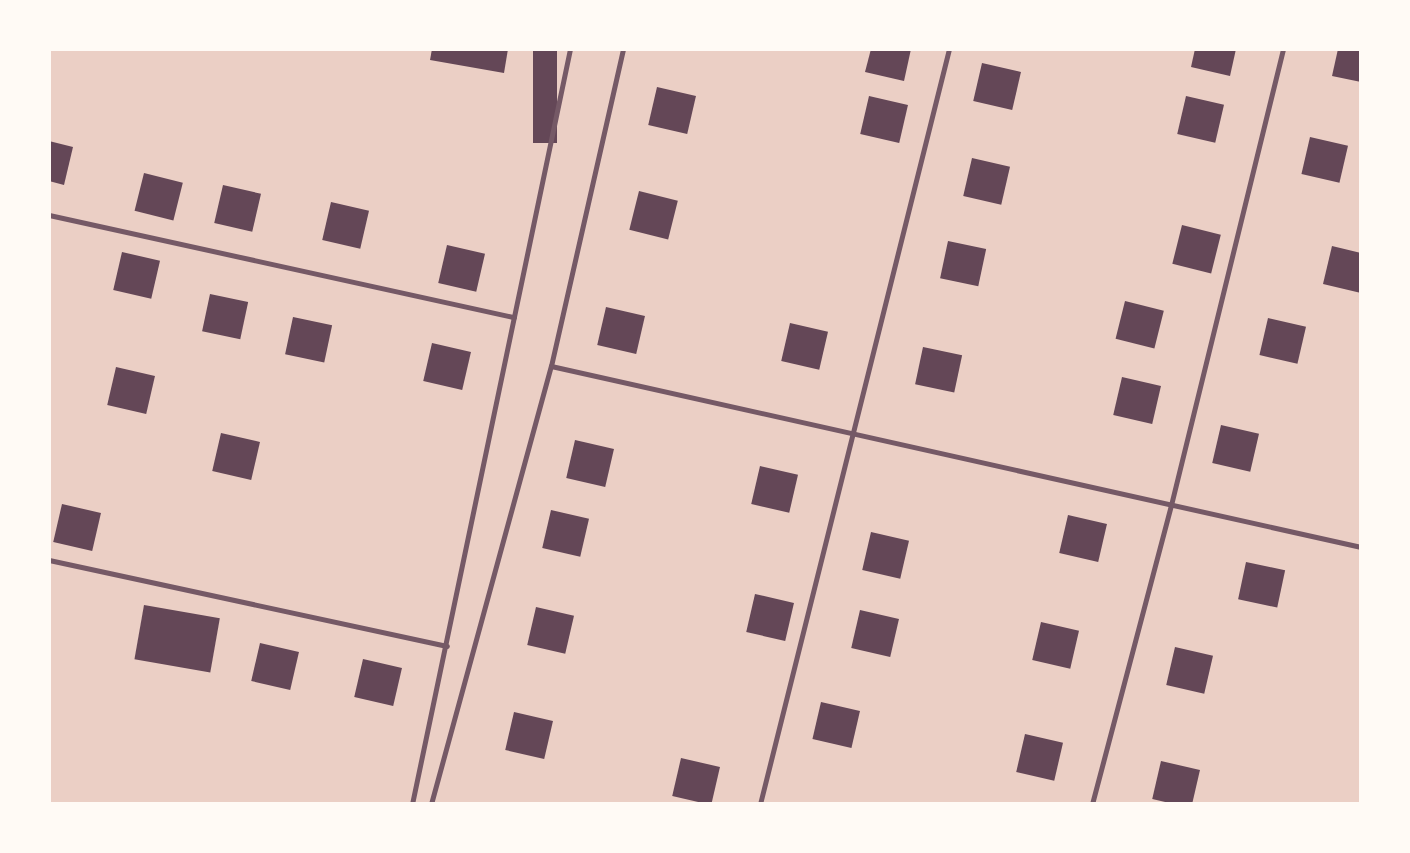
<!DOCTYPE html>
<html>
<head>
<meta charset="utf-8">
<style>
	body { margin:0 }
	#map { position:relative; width:1410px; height:853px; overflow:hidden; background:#f7e1d7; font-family:"Roboto Serif",serif }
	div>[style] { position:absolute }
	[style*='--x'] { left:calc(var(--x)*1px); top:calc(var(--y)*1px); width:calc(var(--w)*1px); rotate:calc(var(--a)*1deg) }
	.green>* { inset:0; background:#ebcfc5; transform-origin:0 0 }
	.building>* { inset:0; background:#644757; transform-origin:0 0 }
	.service>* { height:5px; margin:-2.5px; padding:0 2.5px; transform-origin:2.5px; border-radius:2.5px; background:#755966 }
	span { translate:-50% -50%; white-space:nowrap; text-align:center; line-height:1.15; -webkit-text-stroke:6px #fffaf5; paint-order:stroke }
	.frame { position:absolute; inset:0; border:51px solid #fffaf5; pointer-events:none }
</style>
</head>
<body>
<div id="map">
	<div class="green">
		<i style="left:49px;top:49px;width:1312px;height:755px"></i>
	</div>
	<div class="building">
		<i style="clip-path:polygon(432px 49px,508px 49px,504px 73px,430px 60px)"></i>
		<i style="left:533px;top:49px;width:24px;height:94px"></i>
		<i style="clip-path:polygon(871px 49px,911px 49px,904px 81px,865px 72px)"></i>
		<i style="clip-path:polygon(1195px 49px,1236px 49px,1230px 76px,1191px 67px)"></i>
		<i style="clip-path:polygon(1338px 49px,1361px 49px,1361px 82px,1332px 76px)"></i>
		<i style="left:982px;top:63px;width:40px;height:39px;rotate:13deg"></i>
		<i style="left:657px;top:87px;width:40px;height:39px;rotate:13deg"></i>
		<i style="left:869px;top:96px;width:40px;height:39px;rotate:13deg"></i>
		<i style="left:1186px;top:96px;width:39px;height:39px;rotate:13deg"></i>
		<i style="left:1310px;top:137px;width:39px;height:38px;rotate:13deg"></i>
		<i style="clip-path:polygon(49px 141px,73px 147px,64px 185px,49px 181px)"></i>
		<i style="left:972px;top:158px;width:39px;height:39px;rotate:13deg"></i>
		<i style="left:144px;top:173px;width:40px;height:39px;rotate:14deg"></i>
		<i style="left:223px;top:185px;width:39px;height:39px;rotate:13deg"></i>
		<i style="left:639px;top:191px;width:40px;height:40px;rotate:14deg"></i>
		<i style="left:331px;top:202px;width:39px;height:39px;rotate:13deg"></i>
		<i style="left:1182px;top:225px;width:40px;height:40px;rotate:14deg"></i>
		<i style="left:948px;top:241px;width:39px;height:38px;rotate:12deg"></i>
		<i style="left:447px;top:245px;width:39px;height:39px;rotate:13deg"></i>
		<i style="clip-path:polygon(1332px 246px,1361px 253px,1361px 293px,1323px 284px)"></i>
		<i style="left:122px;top:252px;width:39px;height:39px;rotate:13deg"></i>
		<i style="left:210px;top:294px;width:39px;height:38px;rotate:12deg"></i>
		<i style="left:1125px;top:301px;width:40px;height:39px;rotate:14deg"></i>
		<i style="left:606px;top:307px;width:40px;height:39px;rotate:13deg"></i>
		<i style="left:293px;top:317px;width:40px;height:38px;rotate:12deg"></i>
		<i style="left:1268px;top:318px;width:39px;height:38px;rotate:13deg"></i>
		<i style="left:790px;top:323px;width:39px;height:39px;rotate:13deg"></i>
		<i style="left:432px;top:343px;width:40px;height:39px;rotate:13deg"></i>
		<i style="left:923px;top:347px;width:40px;height:38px;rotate:12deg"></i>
		<i style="left:116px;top:367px;width:40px;height:39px;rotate:13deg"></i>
		<i style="left:1122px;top:377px;width:40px;height:39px;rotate:13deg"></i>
		<i style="left:1221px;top:425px;width:39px;height:39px;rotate:13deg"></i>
		<i style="left:221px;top:433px;width:40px;height:39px;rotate:13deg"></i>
		<i style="left:575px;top:440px;width:40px;height:39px;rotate:13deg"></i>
		<i style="left:760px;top:466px;width:39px;height:39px;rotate:13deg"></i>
		<i style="left:62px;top:504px;width:40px;height:39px;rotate:13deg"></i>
		<i style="left:551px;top:510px;width:39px;height:39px;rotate:13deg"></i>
		<i style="left:1068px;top:515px;width:40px;height:39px;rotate:13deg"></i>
		<i style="left:871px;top:532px;width:39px;height:39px;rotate:13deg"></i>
		<i style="left:1246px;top:562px;width:40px;height:38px;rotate:12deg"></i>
		<i style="left:755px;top:594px;width:40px;height:39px;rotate:13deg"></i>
		<i style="left:144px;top:605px;width:77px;height:55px;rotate:10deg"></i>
		<i style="left:536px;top:607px;width:39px;height:39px;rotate:13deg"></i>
		<i style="left:860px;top:610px;width:40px;height:39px;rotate:13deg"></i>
		<i style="left:1041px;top:622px;width:39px;height:39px;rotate:13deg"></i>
		<i style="left:260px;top:643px;width:40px;height:39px;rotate:13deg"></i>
		<i style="left:1175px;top:647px;width:39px;height:39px;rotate:13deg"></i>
		<i style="left:363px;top:659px;width:40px;height:39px;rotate:13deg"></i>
		<i style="left:821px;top:702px;width:40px;height:38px;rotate:13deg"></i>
		<i style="left:514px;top:712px;width:40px;height:39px;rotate:13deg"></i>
		<i style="left:1025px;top:734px;width:39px;height:39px;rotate:13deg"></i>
		<i style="left:681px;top:758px;width:40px;height:39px;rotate:13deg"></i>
		<i style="left:1161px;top:761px;width:40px;height:39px;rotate:13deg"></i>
	</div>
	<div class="service">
		<i style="--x:49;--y:215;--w:476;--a:12.4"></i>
		<i style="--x:551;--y:366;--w:830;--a:12.6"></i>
		<i style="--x:49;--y:560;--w:407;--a:12.2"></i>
		<i style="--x:412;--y:804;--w:771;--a:-78.18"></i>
		<i style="--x:431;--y:804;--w:454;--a:-74.7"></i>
		<i style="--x:551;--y:366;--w:325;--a:-77.2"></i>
		<i style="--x:760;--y:804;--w:778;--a:-75.95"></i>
		<i style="--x:1092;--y:804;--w:309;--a:-75.2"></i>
		<i style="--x:1171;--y:505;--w:470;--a:-76.2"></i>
	</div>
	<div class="frame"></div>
</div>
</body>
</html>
